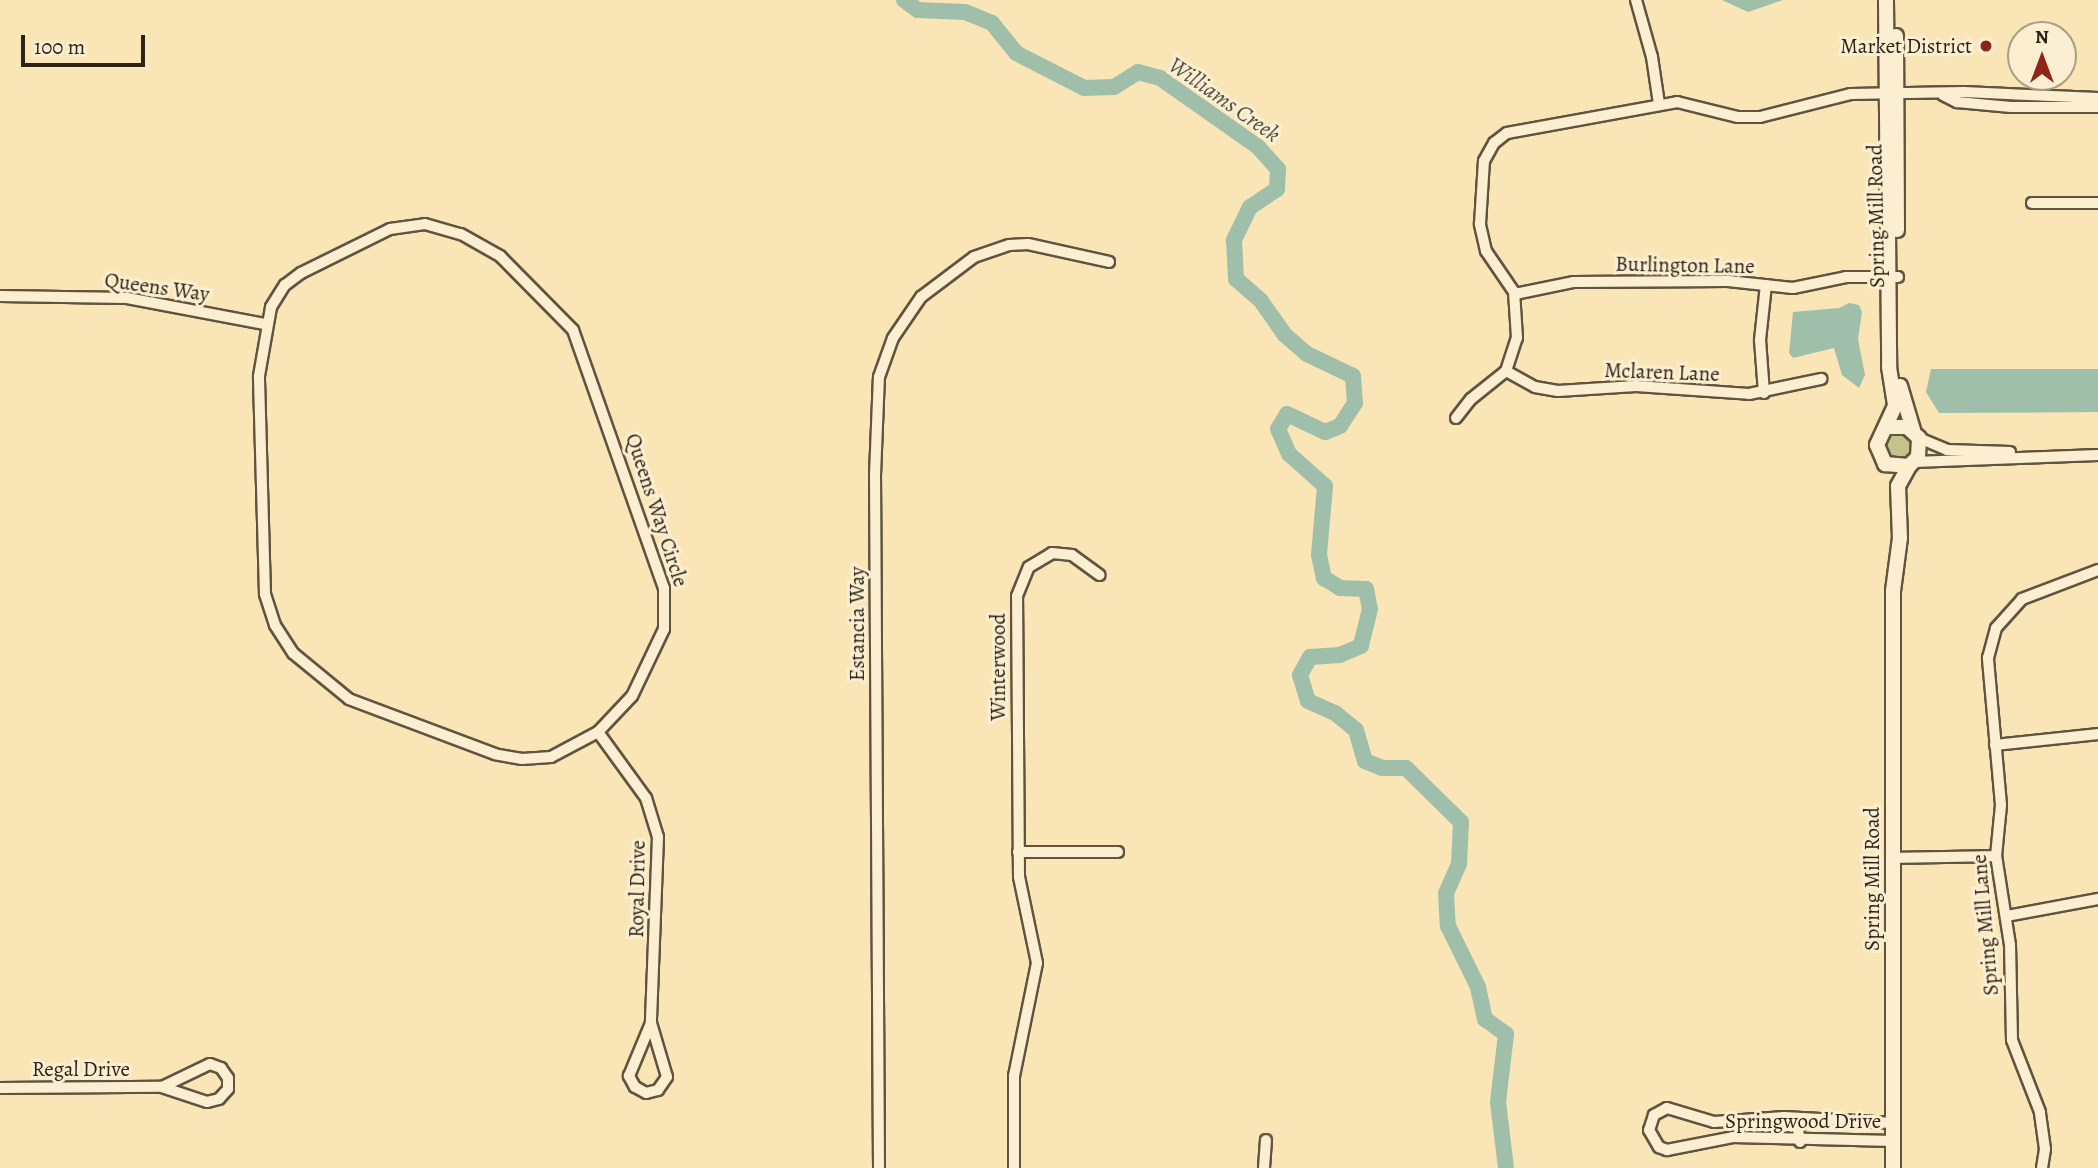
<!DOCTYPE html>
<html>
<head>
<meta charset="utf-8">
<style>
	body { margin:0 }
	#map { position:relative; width:2098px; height:1168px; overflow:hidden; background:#fae5b7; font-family:Alegreya,serif }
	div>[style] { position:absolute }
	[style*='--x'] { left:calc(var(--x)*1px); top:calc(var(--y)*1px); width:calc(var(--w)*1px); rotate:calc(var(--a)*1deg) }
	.green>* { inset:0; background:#c3c38a }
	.round { border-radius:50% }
	.water>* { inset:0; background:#9fbfab }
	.river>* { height:16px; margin:-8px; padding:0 8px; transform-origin:8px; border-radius:8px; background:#9fbfab }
	.roads { filter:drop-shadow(2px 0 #605440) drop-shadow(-2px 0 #605440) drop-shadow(0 2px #605440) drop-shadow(0 -2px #605440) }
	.street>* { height:10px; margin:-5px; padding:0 5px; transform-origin:5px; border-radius:5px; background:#fceed0 }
	.secondary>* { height:14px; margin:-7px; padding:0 7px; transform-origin:7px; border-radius:7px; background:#fceed0 }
	.dots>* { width:19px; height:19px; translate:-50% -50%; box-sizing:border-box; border:4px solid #fceed0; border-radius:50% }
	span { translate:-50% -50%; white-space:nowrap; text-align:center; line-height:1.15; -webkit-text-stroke:6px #fceed0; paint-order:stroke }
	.poi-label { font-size:21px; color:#2c2318 }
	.right { translate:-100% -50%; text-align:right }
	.street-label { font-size:21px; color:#2c2318 }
	.water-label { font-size:23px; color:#4e5244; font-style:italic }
	.north { position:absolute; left:2007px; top:21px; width:70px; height:70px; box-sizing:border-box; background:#fceed0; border:2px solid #a99d86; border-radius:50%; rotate:0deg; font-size:19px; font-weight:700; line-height:28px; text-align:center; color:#2c2318 }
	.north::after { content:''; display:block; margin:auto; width:24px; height:32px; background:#8f2418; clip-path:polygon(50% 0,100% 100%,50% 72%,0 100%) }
	.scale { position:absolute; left:21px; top:35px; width:124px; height:32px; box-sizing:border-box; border:4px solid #2c2318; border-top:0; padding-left:9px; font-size:21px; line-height:24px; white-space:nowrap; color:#2c2318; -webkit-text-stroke:5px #fceed0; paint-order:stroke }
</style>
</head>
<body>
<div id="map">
	<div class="green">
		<i class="round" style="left:1885px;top:432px;width:28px;height:28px"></i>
	</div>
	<div class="water">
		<i style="clip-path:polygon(1722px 0,1783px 0,1748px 12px)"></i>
		<i style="clip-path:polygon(1849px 303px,1859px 305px,1862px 312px,1858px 339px,1865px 375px,1859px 388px,1842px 375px,1834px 348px,1793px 358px,1789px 353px,1793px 312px,1839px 308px)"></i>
		<i style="clip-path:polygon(1931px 369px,2098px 369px,2098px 412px,1939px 413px,1926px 392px)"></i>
	</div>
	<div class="river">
		<i style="--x:904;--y:0;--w:17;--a:36"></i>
		<i style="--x:918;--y:10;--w:47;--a:2.4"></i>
		<i style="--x:965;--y:12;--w:29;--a:22"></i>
		<i style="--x:992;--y:23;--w:38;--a:51"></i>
		<i style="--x:1016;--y:53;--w:76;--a:27.2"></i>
		<i style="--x:1084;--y:88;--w:30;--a:-2"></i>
		<i style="--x:1114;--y:87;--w:28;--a:-32"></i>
		<i style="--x:1138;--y:72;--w:23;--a:15"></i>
		<i style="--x:1160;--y:78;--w:120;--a:35.1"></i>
		<i style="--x:1258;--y:147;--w:30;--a:48"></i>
		<i style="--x:1278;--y:169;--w:20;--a:93"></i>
		<i style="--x:1277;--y:189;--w:32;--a:146"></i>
		<i style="--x:1250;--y:207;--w:37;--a:116"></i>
		<i style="--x:1234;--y:240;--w:39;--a:87"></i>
		<i style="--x:1236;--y:279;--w:33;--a:41"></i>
		<i style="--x:1261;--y:301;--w:42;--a:54.8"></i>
		<i style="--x:1285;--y:335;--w:29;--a:41"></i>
		<i style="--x:1307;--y:354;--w:51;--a:25.6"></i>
		<i style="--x:1353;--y:376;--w:27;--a:86"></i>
		<i style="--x:1355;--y:403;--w:27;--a:123"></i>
		<i style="--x:1340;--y:426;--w:16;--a:158"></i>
		<i style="--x:1325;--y:432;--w:42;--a:-154.7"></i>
		<i style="--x:1287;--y:414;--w:17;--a:121"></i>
		<i style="--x:1278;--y:429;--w:27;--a:66"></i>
		<i style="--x:1289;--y:454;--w:48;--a:41.6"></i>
		<i style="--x:1325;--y:486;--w:69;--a:95"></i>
		<i style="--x:1319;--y:555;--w:24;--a:78"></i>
		<i style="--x:1324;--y:578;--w:19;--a:32"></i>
		<i style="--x:1340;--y:588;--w:26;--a:2"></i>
		<i style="--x:1366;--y:589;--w:20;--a:79"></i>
		<i style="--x:1370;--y:609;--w:38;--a:104"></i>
		<i style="--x:1361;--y:646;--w:23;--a:157"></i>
		<i style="--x:1340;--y:655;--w:30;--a:176"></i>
		<i style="--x:1310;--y:657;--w:21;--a:119"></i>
		<i style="--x:1300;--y:675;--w:27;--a:73"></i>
		<i style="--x:1308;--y:701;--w:30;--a:24"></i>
		<i style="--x:1335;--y:713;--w:27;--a:39"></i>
		<i style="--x:1356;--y:730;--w:32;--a:74"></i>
		<i style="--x:1365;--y:761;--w:18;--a:22"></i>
		<i style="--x:1382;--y:768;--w:24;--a:0"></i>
		<i style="--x:1406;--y:768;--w:77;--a:44.5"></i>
		<i style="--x:1461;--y:822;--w:42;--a:92.7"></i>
		<i style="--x:1459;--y:864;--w:32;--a:114"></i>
		<i style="--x:1446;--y:893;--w:33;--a:87"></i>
		<i style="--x:1448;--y:926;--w:68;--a:63.8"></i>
		<i style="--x:1478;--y:987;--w:33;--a:78"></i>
		<i style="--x:1485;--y:1019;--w:26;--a:36"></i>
		<i style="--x:1506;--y:1034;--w:68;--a:96.7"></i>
		<i style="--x:1498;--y:1102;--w:66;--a:83.1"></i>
	</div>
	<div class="roads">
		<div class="street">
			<i style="--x:1636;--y:0;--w:59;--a:74.3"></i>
			<i style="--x:1652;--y:57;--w:48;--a:81.5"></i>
			<i style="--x:1943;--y:95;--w:16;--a:27"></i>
			<i style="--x:1957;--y:102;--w:54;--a:5.3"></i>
			<i style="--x:2011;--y:107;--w:87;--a:0"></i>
			<i style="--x:2032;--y:203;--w:66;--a:0"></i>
			<i style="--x:425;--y:224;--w:37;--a:16"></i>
			<i style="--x:461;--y:234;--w:45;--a:29.4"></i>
			<i style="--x:500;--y:256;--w:104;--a:45.4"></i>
			<i style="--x:573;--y:330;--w:274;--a:70.6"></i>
			<i style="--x:664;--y:588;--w:41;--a:90"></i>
			<i style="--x:664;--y:629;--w:74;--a:115.5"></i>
			<i style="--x:632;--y:696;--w:50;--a:133.4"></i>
			<i style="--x:598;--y:732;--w:53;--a:152"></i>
			<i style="--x:551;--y:757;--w:29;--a:176"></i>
			<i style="--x:522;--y:759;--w:27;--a:-170"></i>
			<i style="--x:495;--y:754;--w:156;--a:-159.4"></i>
			<i style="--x:349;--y:699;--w:72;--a:-140.6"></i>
			<i style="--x:293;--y:653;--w:33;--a:-123"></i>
			<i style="--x:275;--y:625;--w:33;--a:-108"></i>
			<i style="--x:265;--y:594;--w:218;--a:-91.6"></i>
			<i style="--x:259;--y:376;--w:70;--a:-80.1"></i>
			<i style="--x:271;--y:307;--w:26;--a:-58"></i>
			<i style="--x:285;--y:285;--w:20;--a:-37"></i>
			<i style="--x:301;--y:273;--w:99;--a:-26.3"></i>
			<i style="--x:390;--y:229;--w:35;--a:-8"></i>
			<i style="--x:1515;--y:294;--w:59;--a:-11.7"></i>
			<i style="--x:1573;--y:282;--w:155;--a:-0.4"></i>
			<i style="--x:1728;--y:281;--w:65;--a:6.1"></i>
			<i style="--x:1793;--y:288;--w:54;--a:-11.7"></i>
			<i style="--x:1846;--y:277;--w:52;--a:0"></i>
			<i style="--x:0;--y:296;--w:127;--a:0.9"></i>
			<i style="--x:127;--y:298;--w:140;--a:10.7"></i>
			<i style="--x:1506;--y:371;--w:33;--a:29"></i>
			<i style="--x:1535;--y:387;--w:23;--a:10"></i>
			<i style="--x:1558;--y:391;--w:78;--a:-3.7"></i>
			<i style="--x:1636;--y:386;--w:113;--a:4"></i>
			<i style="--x:1749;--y:394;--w:74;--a:-11.8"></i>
			<i style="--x:1764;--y:393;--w:53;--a:-94.3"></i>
			<i style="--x:1760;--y:340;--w:55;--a:-83.8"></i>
			<i style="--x:1456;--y:418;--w:24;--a:-52"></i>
			<i style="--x:1471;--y:399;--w:45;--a:-38.7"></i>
			<i style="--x:1506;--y:371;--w:35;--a:-72"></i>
			<i style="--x:1517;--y:338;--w:46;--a:-93.7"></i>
			<i style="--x:1514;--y:292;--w:50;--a:-124.3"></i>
			<i style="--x:1486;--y:251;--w:28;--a:-103"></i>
			<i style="--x:1480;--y:224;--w:63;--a:-86.4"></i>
			<i style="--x:1484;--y:161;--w:21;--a:-61"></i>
			<i style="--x:1494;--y:143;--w:16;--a:-38"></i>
			<i style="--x:1507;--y:133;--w:173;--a:-10.3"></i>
			<i style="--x:1677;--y:102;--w:63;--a:13.8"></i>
			<i style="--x:1738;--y:117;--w:22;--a:0"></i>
			<i style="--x:1760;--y:117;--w:94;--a:-14.2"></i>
			<i style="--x:1851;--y:94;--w:113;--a:-1"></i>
			<i style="--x:1964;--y:92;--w:134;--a:2.6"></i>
			<i style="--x:1919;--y:438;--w:30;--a:23"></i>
			<i style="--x:1947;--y:450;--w:63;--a:1.8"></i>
			<i style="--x:1914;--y:462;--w:184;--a:-2.2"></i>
			<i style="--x:598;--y:732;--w:82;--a:54"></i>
			<i style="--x:646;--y:798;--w:41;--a:72.9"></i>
			<i style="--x:658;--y:837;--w:186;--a:92.2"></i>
			<i style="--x:1995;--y:745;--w:104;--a:-6.1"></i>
			<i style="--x:1018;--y:852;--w:100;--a:0"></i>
			<i style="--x:1894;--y:858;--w:102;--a:-1.1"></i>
			<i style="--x:2007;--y:916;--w:93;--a:-10.6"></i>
			<i style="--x:651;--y:1023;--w:56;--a:73.5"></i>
			<i style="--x:667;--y:1077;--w:16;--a:125"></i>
			<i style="--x:658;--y:1090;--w:12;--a:166"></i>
			<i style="--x:646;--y:1093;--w:13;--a:-151"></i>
			<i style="--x:635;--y:1087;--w:13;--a:-119"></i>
			<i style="--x:629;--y:1076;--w:57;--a:-67.5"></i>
			<i style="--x:210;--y:1064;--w:12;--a:20"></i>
			<i style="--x:221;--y:1068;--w:12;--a:55"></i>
			<i style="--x:228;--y:1078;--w:11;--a:90"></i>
			<i style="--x:228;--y:1089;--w:13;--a:132"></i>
			<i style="--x:219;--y:1099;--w:12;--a:166"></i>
			<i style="--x:207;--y:1102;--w:47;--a:-161.6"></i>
			<i style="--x:162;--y:1087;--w:53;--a:-25.6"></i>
			<i style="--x:0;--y:1088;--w:162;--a:-0.4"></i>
			<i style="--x:1893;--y:1123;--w:109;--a:-176.8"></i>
			<i style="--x:1784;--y:1117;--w:70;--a:175.9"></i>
			<i style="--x:1714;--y:1122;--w:49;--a:-163.4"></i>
			<i style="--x:1667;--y:1108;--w:15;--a:152"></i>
			<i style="--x:1654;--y:1115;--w:16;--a:108"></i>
			<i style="--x:1649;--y:1130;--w:20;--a:60"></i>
			<i style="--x:1659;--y:1147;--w:9;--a:21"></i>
			<i style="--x:1667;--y:1150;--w:67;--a:-11.1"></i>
			<i style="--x:1733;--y:1137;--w:160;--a:1.4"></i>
			<i style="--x:1800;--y:1142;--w:13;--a:-99"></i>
			<i style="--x:1798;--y:1129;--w:12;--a:-59"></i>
			<i style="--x:879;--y:1168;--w:693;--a:-90.33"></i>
			<i style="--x:875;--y:475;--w:98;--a:-87.7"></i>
			<i style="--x:879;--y:377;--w:41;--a:-70.3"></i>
			<i style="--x:893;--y:338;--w:50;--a:-55.7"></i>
			<i style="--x:921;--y:297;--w:66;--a:-37"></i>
			<i style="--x:974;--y:257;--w:37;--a:-19"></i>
			<i style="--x:1009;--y:245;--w:19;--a:-3"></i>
			<i style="--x:1028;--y:244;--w:83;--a:12.5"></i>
			<i style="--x:1014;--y:1168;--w:92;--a:-90"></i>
			<i style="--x:1014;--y:1076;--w:115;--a:-78.5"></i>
			<i style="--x:1037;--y:963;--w:88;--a:-101.8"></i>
			<i style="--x:1019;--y:877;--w:281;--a:-90.4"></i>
			<i style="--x:1017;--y:596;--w:31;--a:-68"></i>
			<i style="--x:1029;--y:567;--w:27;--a:-31"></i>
			<i style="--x:1052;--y:553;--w:20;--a:6"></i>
			<i style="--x:1072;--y:555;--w:34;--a:36"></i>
			<i style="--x:1264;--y:1168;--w:28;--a:-86"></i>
			<i style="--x:2042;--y:1168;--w:19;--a:-81"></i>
			<i style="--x:2045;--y:1149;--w:37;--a:-98"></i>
			<i style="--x:2040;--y:1112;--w:77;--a:-111.3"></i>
			<i style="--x:2012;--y:1040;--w:95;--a:-91.2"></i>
			<i style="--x:2010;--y:945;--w:90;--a:-98.9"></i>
			<i style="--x:1996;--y:856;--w:51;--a:-84.4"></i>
			<i style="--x:2001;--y:805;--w:148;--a:-95.1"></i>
			<i style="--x:1988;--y:658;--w:31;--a:-75"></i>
			<i style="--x:1996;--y:628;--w:39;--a:-48"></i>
			<i style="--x:2022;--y:599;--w:81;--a:-20.9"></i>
		</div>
		<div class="secondary">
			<i style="--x:1886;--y:0;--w:367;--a:89.5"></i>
			<i style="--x:1889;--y:367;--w:39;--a:81"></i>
			<i style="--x:1895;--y:406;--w:43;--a:114.8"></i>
			<i style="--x:1877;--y:445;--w:21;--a:67"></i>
			<i style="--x:1885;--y:464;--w:24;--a:5"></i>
			<i style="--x:1909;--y:466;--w:13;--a:-45"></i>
			<i style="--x:1918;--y:457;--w:19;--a:-87"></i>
			<i style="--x:1919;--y:438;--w:16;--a:-137"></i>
			<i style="--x:1907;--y:427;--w:19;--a:180"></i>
			<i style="--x:1896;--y:36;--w:194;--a:89.7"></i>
			<i style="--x:1900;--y:386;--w:46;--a:73.5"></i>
			<i style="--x:1893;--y:1168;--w:577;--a:-90"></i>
			<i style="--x:1893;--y:591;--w:53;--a:-82.5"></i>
			<i style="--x:1900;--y:538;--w:52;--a:-92.2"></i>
			<i style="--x:1898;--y:486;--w:23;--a:-61"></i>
		</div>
	</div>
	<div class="dots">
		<i style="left:1986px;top:46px;background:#8f2418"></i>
	</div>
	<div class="poi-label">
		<span class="right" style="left:1972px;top:46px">Market District</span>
	</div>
	<div class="street-label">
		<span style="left:1876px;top:216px;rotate:-91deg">Spring Mill Road</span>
		<span style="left:1685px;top:265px;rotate:1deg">Burlington Lane</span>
		<span style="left:157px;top:287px;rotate:8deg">Queens Way</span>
		<span style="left:1662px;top:372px;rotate:2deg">Mclaren Lane</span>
		<span style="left:657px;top:510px;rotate:72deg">Queens Way Circle</span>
		<span style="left:857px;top:624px;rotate:-90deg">Estancia Way</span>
		<span style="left:998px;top:667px;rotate:-90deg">Winterwood</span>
		<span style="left:1872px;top:879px;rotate:-90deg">Spring Mill Road</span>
		<span style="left:637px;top:889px;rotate:-89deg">Royal Drive</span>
		<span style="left:1985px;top:925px;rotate:-95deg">Spring Mill Lane</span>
		<span style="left:81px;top:1069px">Regal Drive</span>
		<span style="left:1803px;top:1121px">Springwood Drive</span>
	</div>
	<div class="water-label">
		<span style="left:1224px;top:100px;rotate:35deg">Williams Creek</span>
	</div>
	<div class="north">N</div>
	<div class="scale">100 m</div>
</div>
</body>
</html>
